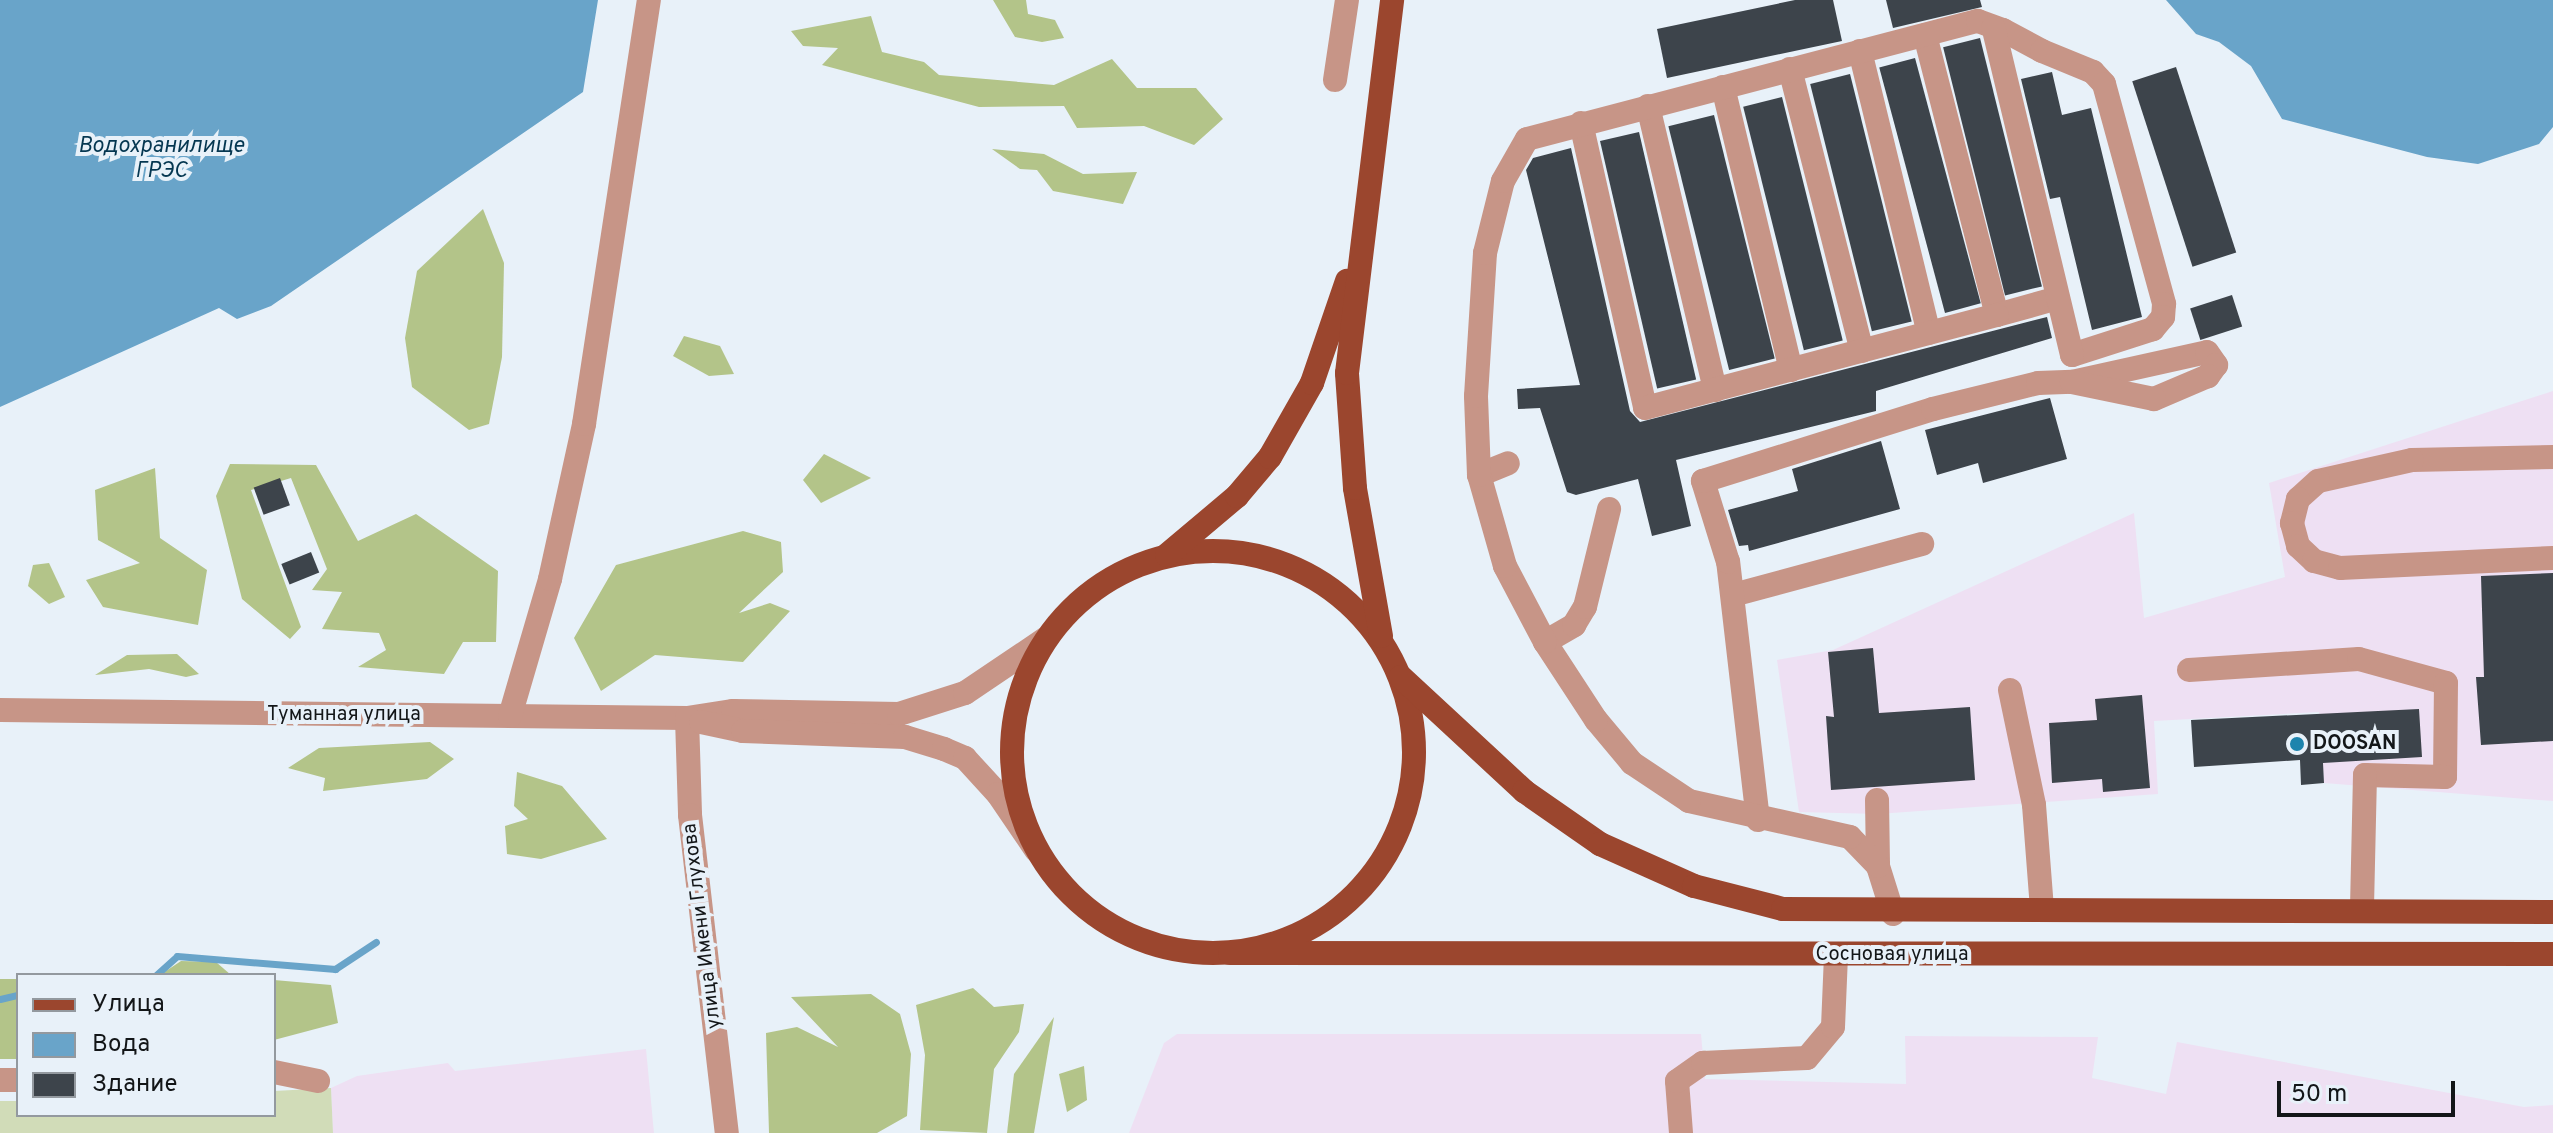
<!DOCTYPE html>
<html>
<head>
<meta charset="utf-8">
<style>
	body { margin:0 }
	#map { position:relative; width:2553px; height:1133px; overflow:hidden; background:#e8f1f9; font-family:Overpass,sans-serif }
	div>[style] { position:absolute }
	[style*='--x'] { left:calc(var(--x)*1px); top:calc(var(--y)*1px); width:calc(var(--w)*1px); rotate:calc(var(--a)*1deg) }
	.industrial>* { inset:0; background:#eee0f3 }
	.green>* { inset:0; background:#d1dcb8 }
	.forest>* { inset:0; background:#b3c489; transform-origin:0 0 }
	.water>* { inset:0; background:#69a4c9 }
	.stream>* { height:7px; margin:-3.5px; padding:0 3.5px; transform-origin:3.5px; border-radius:3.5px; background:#69a4c9 }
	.building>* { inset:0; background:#3d444b; transform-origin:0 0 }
	.minor>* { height:24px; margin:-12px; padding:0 12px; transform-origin:12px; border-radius:12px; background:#c79587 }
	.major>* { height:24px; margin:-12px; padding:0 12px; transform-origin:12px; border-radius:12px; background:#9b462e }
	.major>.ring { margin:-12px; padding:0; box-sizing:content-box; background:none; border:24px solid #9b462e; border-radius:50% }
	.dots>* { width:22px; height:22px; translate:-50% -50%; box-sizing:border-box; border:4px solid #e8f1f9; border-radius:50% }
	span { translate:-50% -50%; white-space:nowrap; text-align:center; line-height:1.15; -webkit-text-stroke:8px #e8f1f9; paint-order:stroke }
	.street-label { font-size:20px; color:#131618 }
	.poi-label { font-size:20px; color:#131618; font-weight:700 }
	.left { translate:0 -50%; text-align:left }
	.water-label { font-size:22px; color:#053751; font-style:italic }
	.legend { position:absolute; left:16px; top:973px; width:260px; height:144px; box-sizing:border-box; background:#e8f1f9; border:2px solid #93999f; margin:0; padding:10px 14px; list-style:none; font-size:24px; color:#131618 }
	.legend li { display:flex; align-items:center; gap:16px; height:40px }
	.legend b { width:40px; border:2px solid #93999f }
	.scale { position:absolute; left:2277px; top:1081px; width:178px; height:36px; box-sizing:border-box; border:4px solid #131618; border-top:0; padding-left:10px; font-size:24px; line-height:28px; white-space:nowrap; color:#131618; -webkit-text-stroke:6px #e8f1f9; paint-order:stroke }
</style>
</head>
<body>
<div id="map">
	<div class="industrial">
		<i style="clip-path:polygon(2553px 391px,2553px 801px,2324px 783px,2319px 712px,2154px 721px,2158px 794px,1878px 814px,1799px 812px,1777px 660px,1833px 650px,2134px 513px,2144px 618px,2285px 577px,2269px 483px)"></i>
		<i style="clip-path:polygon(1177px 1034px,1701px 1034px,1705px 1079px,1906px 1084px,1905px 1036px,2098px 1037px,2092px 1078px,2166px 1094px,2177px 1042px,2524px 1107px,2553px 1105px,2553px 1133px,1129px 1133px,1164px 1043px)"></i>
		<i style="clip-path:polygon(646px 1049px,654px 1133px,333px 1133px,331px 1088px,357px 1076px,448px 1063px,455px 1071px)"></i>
	</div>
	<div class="green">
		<i style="clip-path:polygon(331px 1088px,333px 1133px,0 1133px,0 1101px,18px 1101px,18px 1115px,274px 1115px,274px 1091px)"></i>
	</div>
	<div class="forest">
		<i style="clip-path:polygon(993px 0,1026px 0,1028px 14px,1055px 20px,1064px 38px,1042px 42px,1015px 37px)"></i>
		<i style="clip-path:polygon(871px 16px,882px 52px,924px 62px,939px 75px,1054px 85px,1112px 59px,1137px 88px,1196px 88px,1223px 119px,1194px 145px,1144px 126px,1077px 128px,1064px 106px,979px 107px,822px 65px,838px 48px,803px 46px,791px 31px)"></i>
		<i style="clip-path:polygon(992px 149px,1044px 154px,1083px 174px,1137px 172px,1123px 204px,1053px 191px,1037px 170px,1020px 169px)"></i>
		<i style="clip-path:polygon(483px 209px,504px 263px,502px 357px,489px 424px,469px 430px,412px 387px,405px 338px,417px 271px)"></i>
		<i style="clip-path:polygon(684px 336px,720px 346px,734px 374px,709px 376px,673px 356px)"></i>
		<i style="clip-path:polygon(824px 454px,871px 478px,821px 503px,803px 480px)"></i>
		<i style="clip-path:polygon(230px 464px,316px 465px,358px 541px,416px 514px,498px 571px,496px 642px,463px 642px,444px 674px,358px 667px,386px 650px,379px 633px,322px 629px,342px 592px,312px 590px,327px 569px,291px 478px,251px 490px,301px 627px,290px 639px,242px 599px,216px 496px)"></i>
		<i style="clip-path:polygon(155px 468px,160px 538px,207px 570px,198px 625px,103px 607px,86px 580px,140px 563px,98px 540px,95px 490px)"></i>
		<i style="clip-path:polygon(743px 531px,781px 542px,783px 572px,739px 613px,770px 603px,790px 611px,743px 662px,655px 655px,601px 691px,574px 638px,616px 565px)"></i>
		<i style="clip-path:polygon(49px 563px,65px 597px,49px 604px,28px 586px,33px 565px)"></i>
		<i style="clip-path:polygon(177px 654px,199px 674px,186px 677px,149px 669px,95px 675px,127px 655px)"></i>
		<i style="clip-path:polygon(430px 742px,454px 759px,427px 779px,323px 791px,325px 778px,288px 768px,319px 748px)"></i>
		<i style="clip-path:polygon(517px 772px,562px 786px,607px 839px,541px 859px,507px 854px,505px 826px,528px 819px,514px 806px)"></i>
		<i style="clip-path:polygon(181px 961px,216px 962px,231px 975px,160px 975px)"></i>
		<i style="left:0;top:979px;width:18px;height:80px"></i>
		<i style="clip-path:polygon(274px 980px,331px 985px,338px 1023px,274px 1040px)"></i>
		<i style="clip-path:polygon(973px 988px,994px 1007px,1024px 1004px,1019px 1032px,994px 1069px,987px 1133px,920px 1130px,925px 1055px,916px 1005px)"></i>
		<i style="clip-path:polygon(871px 994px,900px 1014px,911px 1054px,907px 1116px,877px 1133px,769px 1133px,766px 1033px,797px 1027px,838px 1047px,791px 997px)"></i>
		<i style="clip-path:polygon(1054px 1017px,1034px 1133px,1007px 1133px,1014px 1074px)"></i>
		<i style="clip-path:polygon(1084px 1066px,1087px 1100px,1067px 1112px,1059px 1074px)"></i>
	</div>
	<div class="water">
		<i style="clip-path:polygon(0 0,598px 0,583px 92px,271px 306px,237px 319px,219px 308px,0 407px)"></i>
		<i style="clip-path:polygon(2166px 0,2553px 0,2553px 127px,2539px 144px,2478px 164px,2427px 157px,2282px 119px,2251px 66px,2219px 42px,2196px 34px)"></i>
	</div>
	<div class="stream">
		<i style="--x:156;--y:975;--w:28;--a:-42"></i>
		<i style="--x:177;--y:956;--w:159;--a:4.7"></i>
		<i style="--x:335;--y:969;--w:49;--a:-33.4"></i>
		<i style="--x:0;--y:999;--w:18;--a:-13"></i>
	</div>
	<div class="building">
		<i style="clip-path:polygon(1795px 0,1833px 0,1842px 41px,1667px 78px,1657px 29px)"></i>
		<i style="clip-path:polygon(1886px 0,1980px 0,1982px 7px,1893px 28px)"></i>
		<i style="left:1980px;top:38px;width:256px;height:38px;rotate:76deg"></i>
		<i style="left:1915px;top:58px;width:254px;height:37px;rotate:75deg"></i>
		<i style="left:2176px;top:67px;width:195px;height:46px;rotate:72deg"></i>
		<i style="clip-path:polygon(2052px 72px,2062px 115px,2091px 108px,2142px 317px,2092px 330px,2060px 197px,2050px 199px,2021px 79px)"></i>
		<i style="left:1850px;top:74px;width:255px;height:41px;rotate:76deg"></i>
		<i style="left:1782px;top:97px;width:251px;height:40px;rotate:76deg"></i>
		<i style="left:1714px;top:115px;width:251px;height:47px;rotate:76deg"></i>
		<i style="left:1639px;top:132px;width:254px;height:40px;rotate:77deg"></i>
		<i style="clip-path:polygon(1571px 148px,1630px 411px,1640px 422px,2047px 317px,2052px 338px,1876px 391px,1876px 411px,1676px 460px,1691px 526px,1652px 536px,1638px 479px,1576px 495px,1567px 492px,1540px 408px,1518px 409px,1517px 389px,1580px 385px,1526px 170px,1533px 158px)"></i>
		<i style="left:2232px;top:295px;width:33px;height:44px;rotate:72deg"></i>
		<i style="clip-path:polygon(2050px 398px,2067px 459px,1983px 483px,1978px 463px,1937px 475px,1925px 430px)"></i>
		<i style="clip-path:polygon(1881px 441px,1900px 509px,1749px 551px,1748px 545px,1739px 546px,1728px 510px,1798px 491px,1792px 469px)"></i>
		<i style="left:280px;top:478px;width:29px;height:28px;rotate:70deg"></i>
		<i style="left:311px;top:552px;width:22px;height:32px;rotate:68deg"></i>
		<i style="clip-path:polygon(2553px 573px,2553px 741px,2481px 745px,2476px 677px,2484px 677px,2481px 576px)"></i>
		<i style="clip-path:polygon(1873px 648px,1879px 713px,1970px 707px,1975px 780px,1831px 790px,1826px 716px,1834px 717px,1828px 652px)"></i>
		<i style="clip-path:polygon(2142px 695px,2150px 788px,2103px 792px,2102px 779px,2052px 783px,2049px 723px,2097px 720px,2095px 699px)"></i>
		<i style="clip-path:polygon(2419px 709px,2422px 757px,2323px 763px,2324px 783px,2301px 785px,2300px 760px,2194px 767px,2191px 720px)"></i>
	</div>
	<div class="minor">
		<i style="--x:1925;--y:35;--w:289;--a:75.6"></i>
		<i style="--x:1997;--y:315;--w:63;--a:-15.6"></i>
		<i style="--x:1860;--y:51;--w:290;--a:76.3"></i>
		<i style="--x:1790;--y:69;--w:291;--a:75.7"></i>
		<i style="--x:1335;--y:80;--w:81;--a:-81.5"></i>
		<i style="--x:1723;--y:87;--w:291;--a:76.5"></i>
		<i style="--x:1648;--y:106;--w:292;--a:76.7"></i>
		<i style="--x:1581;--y:123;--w:292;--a:77.3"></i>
		<i style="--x:1645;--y:408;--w:364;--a:-14.8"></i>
		<i style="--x:2553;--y:457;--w:141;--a:178.8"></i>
		<i style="--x:2412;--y:460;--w:96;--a:167.4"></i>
		<i style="--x:2318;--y:481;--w:27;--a:138"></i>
		<i style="--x:2298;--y:499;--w:25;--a:104"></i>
		<i style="--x:2292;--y:523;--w:24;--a:75"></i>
		<i style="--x:2298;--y:546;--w:22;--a:43"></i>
		<i style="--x:2314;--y:561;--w:27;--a:15"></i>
		<i style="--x:2340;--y:568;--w:213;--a:-2.7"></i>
		<i style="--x:1479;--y:475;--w:31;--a:-22"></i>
		<i style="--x:1733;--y:595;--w:196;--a:-15.1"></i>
		<i style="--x:1545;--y:642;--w:34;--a:-30"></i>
		<i style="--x:1574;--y:625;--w:21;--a:-59"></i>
		<i style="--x:1585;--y:607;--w:101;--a:-76.2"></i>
		<i style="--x:2189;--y:670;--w:170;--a:-3.7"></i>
		<i style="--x:2359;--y:659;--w:90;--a:15.4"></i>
		<i style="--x:2446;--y:683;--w:94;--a:90.6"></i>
		<i style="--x:2445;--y:777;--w:80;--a:-178.6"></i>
		<i style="--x:2365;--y:775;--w:133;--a:91.3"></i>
		<i style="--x:2010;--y:690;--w:117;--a:78.2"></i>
		<i style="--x:2034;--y:805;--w:105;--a:85.6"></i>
		<i style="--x:0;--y:710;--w:687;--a:0.67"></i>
		<i style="--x:687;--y:718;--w:47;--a:-8.7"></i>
		<i style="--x:733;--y:711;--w:166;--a:1"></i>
		<i style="--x:899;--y:714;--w:69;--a:-17.7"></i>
		<i style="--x:965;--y:693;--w:97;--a:-34"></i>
		<i style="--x:510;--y:716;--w:143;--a:-73.7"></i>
		<i style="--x:550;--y:579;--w:159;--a:-77.6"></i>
		<i style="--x:584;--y:424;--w:429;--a:-81.3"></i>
		<i style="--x:687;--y:718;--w:97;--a:88.2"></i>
		<i style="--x:690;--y:815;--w:320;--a:83.4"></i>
		<i style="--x:701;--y:722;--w:43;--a:12.1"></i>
		<i style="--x:743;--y:731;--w:162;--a:2.1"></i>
		<i style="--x:905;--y:737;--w:41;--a:17.1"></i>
		<i style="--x:944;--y:749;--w:23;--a:23"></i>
		<i style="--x:965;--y:758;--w:49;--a:47.5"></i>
		<i style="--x:998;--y:794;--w:68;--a:55.8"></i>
		<i style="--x:1877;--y:800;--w:66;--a:89.1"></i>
		<i style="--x:1758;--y:820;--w:260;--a:-96.6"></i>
		<i style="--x:1728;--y:562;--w:85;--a:-107.2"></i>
		<i style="--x:1703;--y:481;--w:241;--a:-17.4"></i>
		<i style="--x:1933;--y:409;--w:108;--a:-13.9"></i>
		<i style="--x:2038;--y:383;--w:34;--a:-2"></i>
		<i style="--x:2072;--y:382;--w:138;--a:-12.5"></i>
		<i style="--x:2207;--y:352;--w:16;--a:55"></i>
		<i style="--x:2216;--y:365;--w:14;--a:126"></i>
		<i style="--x:2208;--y:376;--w:59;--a:156.9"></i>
		<i style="--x:2154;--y:399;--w:84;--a:-168.3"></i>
		<i style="--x:1893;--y:914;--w:50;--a:-107.4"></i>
		<i style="--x:1878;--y:866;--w:40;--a:-134"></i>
		<i style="--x:1850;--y:837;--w:165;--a:-167.4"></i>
		<i style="--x:1689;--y:801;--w:69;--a:-146.3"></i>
		<i style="--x:1632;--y:763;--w:56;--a:-129.9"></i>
		<i style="--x:1596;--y:720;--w:93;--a:-123.2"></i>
		<i style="--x:1545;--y:642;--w:86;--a:-117.8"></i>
		<i style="--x:1505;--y:566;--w:95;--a:-105.9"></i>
		<i style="--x:1479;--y:475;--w:79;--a:-92.2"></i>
		<i style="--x:1476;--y:396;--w:143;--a:-86.4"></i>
		<i style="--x:1485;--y:253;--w:74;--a:-76"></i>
		<i style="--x:1503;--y:181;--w:48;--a:-60.3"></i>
		<i style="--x:1527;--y:139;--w:466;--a:-14.7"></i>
		<i style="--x:1978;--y:21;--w:27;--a:20"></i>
		<i style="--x:2003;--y:30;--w:44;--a:28.3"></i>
		<i style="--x:2042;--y:51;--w:55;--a:22.4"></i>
		<i style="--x:2093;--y:72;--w:16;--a:47"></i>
		<i style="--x:2104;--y:84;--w:228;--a:74.7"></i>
		<i style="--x:2164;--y:304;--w:13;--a:94"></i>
		<i style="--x:2163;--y:317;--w:16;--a:130"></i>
		<i style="--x:2153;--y:329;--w:85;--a:162.2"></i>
		<i style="--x:2072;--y:355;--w:337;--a:-103.5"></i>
		<i style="--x:274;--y:1072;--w:45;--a:11.6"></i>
		<i style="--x:0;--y:1080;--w:18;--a:0"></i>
		<i style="--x:1681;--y:1133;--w:52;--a:-94.4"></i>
		<i style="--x:1677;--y:1081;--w:32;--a:-35"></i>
		<i style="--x:1703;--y:1063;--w:104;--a:-2.8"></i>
		<i style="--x:1807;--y:1058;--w:40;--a:-50"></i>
		<i style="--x:1833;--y:1027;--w:71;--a:-87.6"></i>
	</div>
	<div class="major">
		<i class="ring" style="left:1012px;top:551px;width:378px;height:378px"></i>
		<i style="--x:1167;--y:555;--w:92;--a:-40.1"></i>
		<i style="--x:1237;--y:496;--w:51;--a:-49.8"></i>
		<i style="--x:1270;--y:457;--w:85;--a:-60.4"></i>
		<i style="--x:1312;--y:383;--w:108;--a:-71.1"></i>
		<i style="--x:1381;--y:636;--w:150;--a:-100"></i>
		<i style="--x:1355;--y:488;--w:115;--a:-94"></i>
		<i style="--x:1347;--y:373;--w:376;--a:-83.1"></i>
		<i style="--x:1401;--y:677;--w:168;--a:42.8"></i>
		<i style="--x:1524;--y:791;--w:93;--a:34.9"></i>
		<i style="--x:1600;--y:844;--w:103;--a:24.1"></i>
		<i style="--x:1694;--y:886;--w:92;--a:14.5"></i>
		<i style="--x:1783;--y:909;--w:770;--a:0.22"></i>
		<i style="--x:1230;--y:953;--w:1323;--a:0.04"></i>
	</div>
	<div class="dots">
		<i style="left:2297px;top:744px;background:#1d84ad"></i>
	</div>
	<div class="street-label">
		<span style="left:344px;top:715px">Туманная улица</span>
		<span style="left:703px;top:926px;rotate:-97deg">улица Имени Глухова</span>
		<span style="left:1892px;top:955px">Сосновая улица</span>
	</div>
	<div class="poi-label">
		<span class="left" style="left:2313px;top:744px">DOOSAN</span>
	</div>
	<div class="water-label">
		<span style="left:161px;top:159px">Водохранилище<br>ГРЭС</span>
	</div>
	<ul class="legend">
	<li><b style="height:10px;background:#9b462e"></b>Улица</li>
	<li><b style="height:22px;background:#69a4c9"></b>Вода</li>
	<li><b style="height:22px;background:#3d444b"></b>Здание</li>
	</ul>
	<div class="scale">50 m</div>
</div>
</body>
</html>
